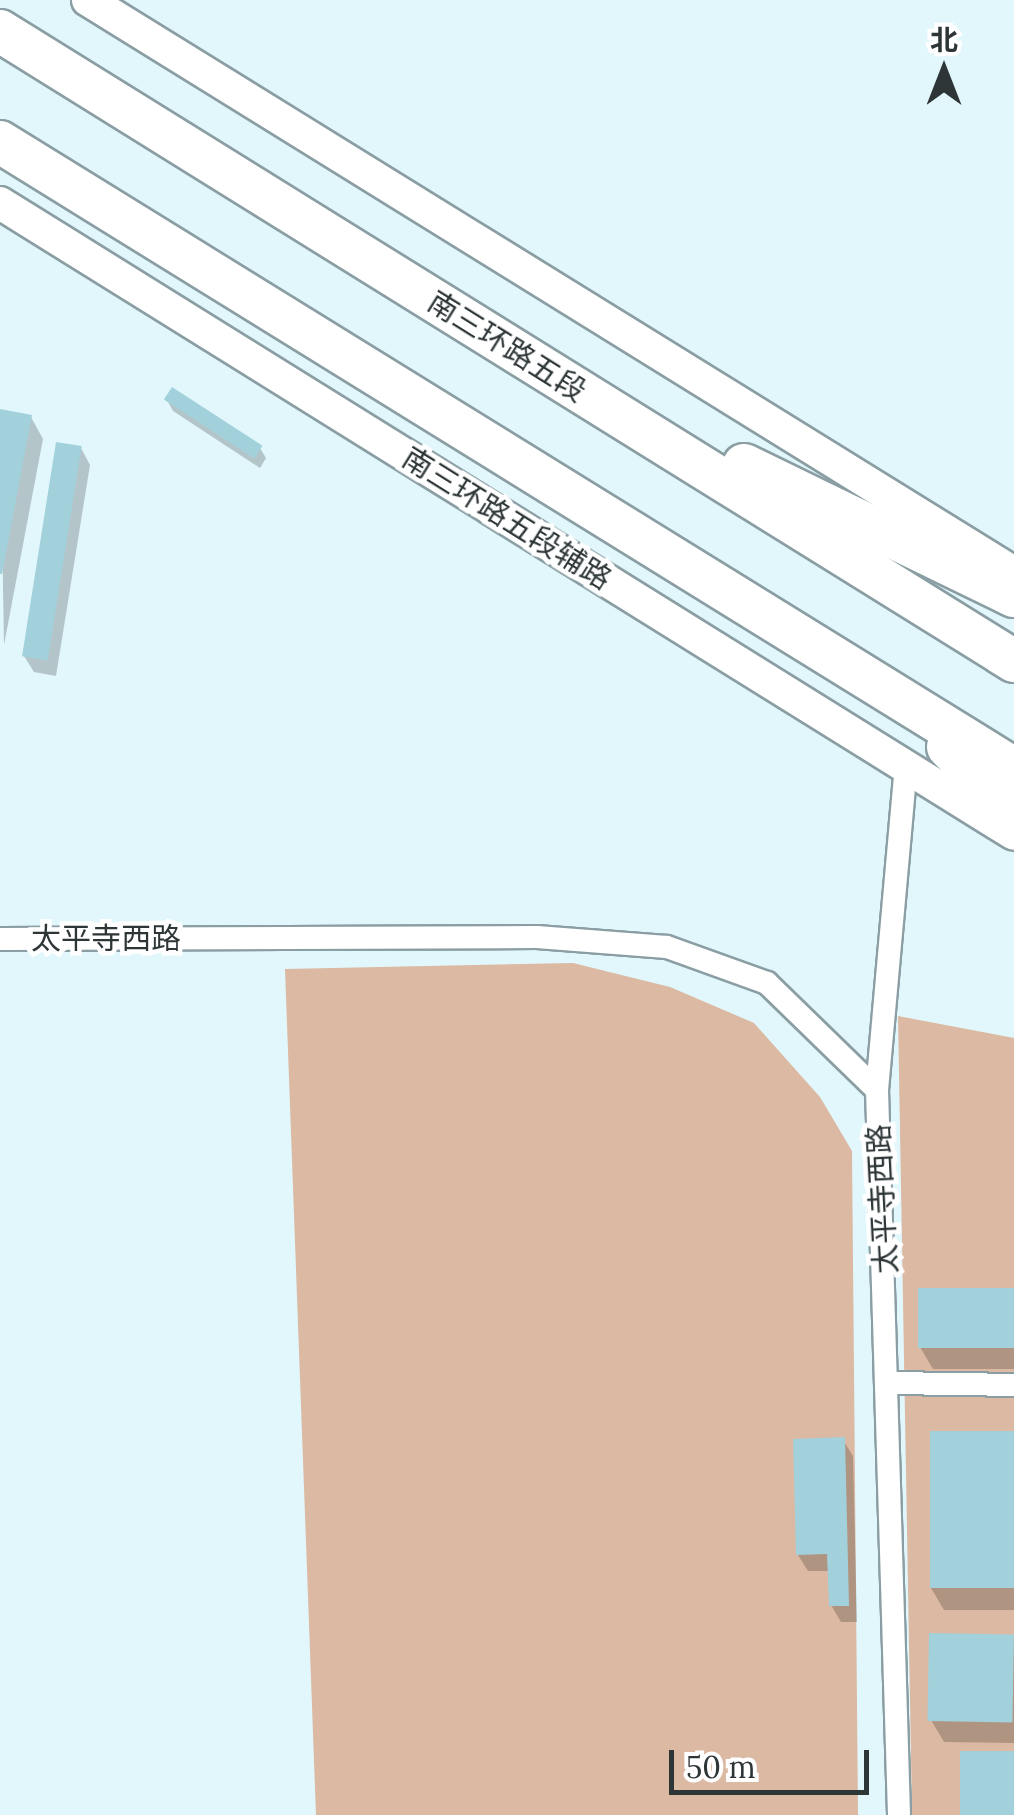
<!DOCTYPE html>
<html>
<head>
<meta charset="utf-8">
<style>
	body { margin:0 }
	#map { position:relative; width:1014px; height:1815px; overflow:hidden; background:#e2f7fc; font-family:Lora,"Noto Sans SC",serif }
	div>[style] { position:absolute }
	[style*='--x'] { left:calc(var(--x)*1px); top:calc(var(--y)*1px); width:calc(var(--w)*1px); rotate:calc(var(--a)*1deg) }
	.green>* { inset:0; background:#dbb9a2 }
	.shadow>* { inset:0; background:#0003 }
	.building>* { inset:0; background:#a2d1db; transform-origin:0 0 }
	.roads { filter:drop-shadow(2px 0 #8a9ea3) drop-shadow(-2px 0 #8a9ea3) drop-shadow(0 2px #8a9ea3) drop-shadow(0 -2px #8a9ea3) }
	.street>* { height:22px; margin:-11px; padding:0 11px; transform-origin:11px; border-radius:11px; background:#fff }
	.secondary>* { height:32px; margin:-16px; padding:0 16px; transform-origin:16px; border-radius:16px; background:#fff }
	.highway>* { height:42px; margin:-21px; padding:0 21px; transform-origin:21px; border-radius:21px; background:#fff }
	span { translate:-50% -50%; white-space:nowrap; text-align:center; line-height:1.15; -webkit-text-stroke:9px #fff; paint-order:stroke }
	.street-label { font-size:30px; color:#2d3537 }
	.north { position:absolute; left:894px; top:20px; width:100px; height:100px; -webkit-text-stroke:8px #fff; paint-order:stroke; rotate:0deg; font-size:28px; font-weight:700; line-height:40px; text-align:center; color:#2d3537 }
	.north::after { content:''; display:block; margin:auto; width:35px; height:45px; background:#2d3537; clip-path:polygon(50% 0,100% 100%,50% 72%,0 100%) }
	.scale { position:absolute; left:669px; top:1750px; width:200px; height:45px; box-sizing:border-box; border:5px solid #2d3537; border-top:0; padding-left:12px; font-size:30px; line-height:35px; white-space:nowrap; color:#2d3537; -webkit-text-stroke:8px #fff; paint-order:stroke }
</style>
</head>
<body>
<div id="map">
	<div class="green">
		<i style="clip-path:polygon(573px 963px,670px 987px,754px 1023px,820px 1097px,852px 1151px,858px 1815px,316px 1815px,285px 969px)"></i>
		<i style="clip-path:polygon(898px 1016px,1014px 1038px,1014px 1815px,912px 1815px)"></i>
	</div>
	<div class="shadow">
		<i style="clip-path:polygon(167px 400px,260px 448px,266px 458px,260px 468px,173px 411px)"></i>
		<i style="clip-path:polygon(0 412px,31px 417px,43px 439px,4px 645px)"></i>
		<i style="clip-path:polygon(81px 448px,90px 465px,56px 676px,34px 672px,24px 656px)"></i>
		<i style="clip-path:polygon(1014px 1291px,1014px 1369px,933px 1369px,920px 1347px)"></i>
		<i style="clip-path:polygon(1014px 1434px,1014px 1610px,944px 1610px,931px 1588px)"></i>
		<i style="clip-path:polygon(843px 1440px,853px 1456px,857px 1622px,841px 1622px,831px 1605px,830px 1571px,808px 1571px,798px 1555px)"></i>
		<i style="clip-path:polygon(1014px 1636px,1014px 1743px,944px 1742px,931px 1720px)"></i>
	</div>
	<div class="building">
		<i style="left:172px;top:387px;width:108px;height:15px;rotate:33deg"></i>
		<i style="clip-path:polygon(0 409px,32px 415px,2px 574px,0 574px)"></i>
		<i style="left:56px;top:442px;width:26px;height:217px;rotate:9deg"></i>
		<i style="left:918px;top:1288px;width:96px;height:60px"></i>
		<i style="left:930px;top:1431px;width:84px;height:157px"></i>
		<i style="clip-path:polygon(845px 1437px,849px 1606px,829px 1606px,827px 1554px,796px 1555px,793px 1439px)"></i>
		<i style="left:929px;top:1633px;width:85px;height:88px;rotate:1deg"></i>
		<i style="left:960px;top:1751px;width:54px;height:64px"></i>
	</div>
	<div class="roads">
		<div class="street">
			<i style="--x:0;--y:939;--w:537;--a:-0.21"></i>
			<i style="--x:537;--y:937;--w:130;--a:4.4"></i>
			<i style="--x:667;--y:947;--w:106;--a:19.8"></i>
			<i style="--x:767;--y:983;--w:153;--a:44.2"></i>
			<i style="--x:877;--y:1090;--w:725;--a:88.26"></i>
			<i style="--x:877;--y:1090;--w:324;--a:-84.9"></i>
			<i style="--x:891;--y:1383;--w:123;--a:0.9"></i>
		</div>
		<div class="secondary">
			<i style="--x:88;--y:0;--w:1089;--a:31.75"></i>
			<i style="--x:0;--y:203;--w:1194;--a:31.89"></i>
		</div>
		<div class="highway">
			<i style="--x:0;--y:31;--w:1194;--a:31.85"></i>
			<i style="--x:0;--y:142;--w:1192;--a:31.73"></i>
			<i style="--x:744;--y:465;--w:300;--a:25.9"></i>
			<i style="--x:948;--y:747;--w:94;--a:45.4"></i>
		</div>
	</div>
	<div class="street-label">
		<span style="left:507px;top:346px;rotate:32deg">南三环路五段</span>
		<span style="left:507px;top:518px;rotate:32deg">南三环路五段辅路</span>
		<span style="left:106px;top:938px">太平寺西路</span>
		<span style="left:882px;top:1199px;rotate:-93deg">太平寺西路</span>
	</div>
	<div class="north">北</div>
	<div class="scale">50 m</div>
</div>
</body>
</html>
